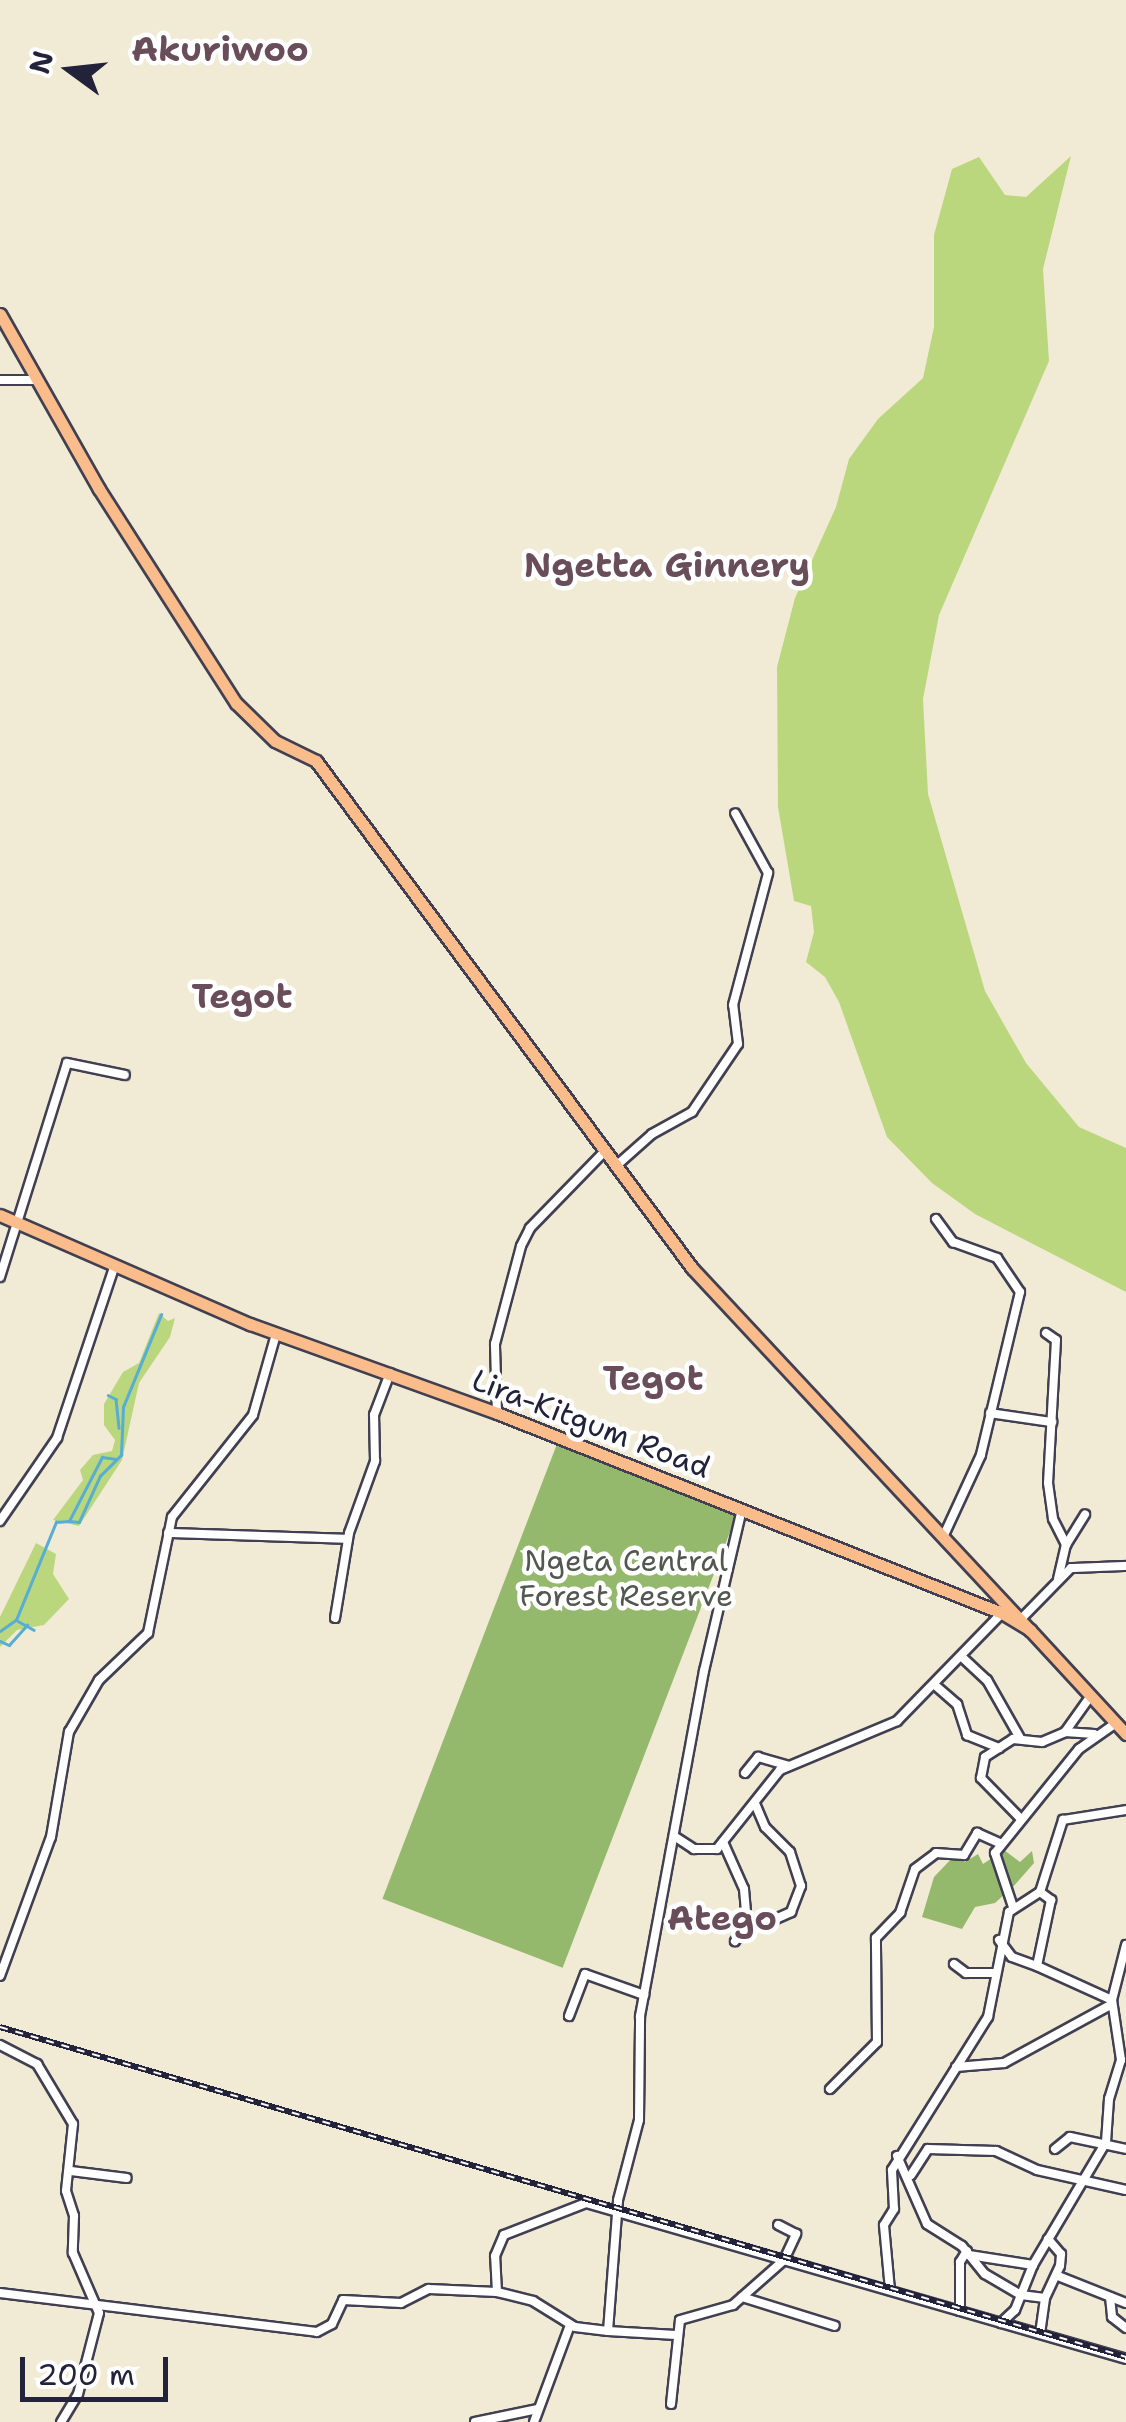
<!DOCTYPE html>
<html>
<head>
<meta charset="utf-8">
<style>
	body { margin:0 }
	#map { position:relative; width:1126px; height:2422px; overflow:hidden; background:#f1ebd5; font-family:"Shantell Sans",sans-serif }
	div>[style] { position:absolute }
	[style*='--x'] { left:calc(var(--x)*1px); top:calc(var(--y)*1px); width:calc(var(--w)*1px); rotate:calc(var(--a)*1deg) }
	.green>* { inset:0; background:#bbd77d }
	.forest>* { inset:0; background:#94b86c; transform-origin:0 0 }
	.stream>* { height:2.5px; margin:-1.25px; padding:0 1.25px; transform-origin:1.25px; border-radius:1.25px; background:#57add4 }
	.roads { filter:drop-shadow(2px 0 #414052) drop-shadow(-2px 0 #414052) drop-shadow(0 2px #414052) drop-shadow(0 -2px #414052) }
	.minor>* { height:8px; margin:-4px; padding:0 4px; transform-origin:4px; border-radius:4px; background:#fff }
	.major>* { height:11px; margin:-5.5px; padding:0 5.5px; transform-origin:5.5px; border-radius:5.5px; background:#fabc8b }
	.rail>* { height:6px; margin-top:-3px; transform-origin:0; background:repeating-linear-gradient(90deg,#fff 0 8px,#22223b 0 16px); box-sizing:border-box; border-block:2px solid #22223b }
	span { translate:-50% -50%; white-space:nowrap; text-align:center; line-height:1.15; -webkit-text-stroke:9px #fff; paint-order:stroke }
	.street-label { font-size:30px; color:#22223b }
	.park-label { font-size:30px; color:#50584f }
	.quarter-label { font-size:35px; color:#694e5a; font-weight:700 }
	.north { position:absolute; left:20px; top:20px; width:100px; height:100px; -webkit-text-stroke:8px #fff; paint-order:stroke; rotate:285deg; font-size:28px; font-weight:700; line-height:40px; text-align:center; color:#22223b }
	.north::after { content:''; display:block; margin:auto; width:35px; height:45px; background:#22223b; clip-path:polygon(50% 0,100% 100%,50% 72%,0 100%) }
	.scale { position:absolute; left:20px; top:2357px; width:148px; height:45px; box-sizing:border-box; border:5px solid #22223b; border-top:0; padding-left:12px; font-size:30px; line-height:35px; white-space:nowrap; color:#22223b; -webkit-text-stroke:8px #fff; paint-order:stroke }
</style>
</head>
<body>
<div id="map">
	<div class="green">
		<i style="clip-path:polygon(1071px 156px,1043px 269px,1049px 361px,939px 615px,923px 699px,928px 794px,985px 991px,1026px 1063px,1079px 1127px,1126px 1148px,1126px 1292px,975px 1214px,932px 1183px,887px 1137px,839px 1002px,825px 977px,806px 962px,814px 932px,811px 906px,794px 901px,778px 807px,777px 667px,795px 598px,836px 507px,849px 459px,878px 419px,923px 378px,934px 327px,934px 235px,952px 169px,979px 157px,1005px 195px,1026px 197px)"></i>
		<i style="clip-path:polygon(159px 1313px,168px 1321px,175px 1318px,170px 1337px,139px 1383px,122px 1460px,79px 1526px,53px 1520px,83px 1480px,80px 1470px,93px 1455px,112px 1451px,115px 1440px,104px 1425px,104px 1404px,123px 1372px,139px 1363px)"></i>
		<i style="clip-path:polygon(36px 1543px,56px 1554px,53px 1574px,69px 1599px,44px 1625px,17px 1630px,0 1647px,0 1617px)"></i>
	</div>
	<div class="forest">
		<i style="left:557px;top:1444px;width:193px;height:487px;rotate:21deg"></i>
		<i style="clip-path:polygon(1004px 1850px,1020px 1862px,1032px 1851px,1034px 1863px,1012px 1888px,1006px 1877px,1007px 1892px,995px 1903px,975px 1907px,962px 1929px,922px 1917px,934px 1877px,954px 1856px,965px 1862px,978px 1854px,983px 1864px)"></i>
	</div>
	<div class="stream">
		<i style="--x:108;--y:1395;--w:9;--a:27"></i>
		<i style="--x:116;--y:1399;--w:29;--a:84"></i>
		<i style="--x:69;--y:1521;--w:10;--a:6"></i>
		<i style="--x:79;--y:1522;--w:51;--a:-65.5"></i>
		<i style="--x:100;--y:1476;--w:30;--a:-45"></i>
		<i style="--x:121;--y:1455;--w:48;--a:-87.6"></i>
		<i style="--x:123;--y:1407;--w:100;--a:-67.6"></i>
		<i style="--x:18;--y:1621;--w:18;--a:29"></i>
		<i style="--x:0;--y:1631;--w:19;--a:-35"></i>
		<i style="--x:16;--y:1620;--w:106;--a:-67.8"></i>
		<i style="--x:56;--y:1522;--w:13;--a:-4"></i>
		<i style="--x:69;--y:1521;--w:72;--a:-62.7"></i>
		<i style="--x:102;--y:1457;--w:14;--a:8"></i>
		<i style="--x:0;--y:1641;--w:10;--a:24"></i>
		<i style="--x:9;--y:1645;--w:27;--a:-48"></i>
	</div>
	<div class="roads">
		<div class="minor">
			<i style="--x:0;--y:380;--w:37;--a:0"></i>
			<i style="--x:616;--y:1166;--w:48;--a:-41.6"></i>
			<i style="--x:652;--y:1134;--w:46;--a:-28.8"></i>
			<i style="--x:692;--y:1112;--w:82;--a:-55.9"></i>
			<i style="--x:738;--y:1044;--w:39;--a:-97"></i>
			<i style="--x:733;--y:1005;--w:137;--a:-75.1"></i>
			<i style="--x:768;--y:873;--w:68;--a:-118.8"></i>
			<i style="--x:936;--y:1219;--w:29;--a:54"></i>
			<i style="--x:953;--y:1242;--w:47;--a:20"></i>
			<i style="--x:997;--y:1258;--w:41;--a:55.9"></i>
			<i style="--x:1020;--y:1292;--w:168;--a:103.5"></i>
			<i style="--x:981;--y:1455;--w:88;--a:114.8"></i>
			<i style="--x:0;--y:1277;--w:224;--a:-72.6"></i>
			<i style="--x:67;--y:1063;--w:59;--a:11.7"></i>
			<i style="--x:1046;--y:1333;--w:12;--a:35"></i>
			<i style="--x:1056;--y:1340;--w:143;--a:93.2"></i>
			<i style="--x:1048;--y:1483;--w:36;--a:82"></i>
			<i style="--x:1053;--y:1519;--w:29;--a:63"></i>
			<i style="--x:497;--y:1413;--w:69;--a:-91.7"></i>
			<i style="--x:495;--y:1344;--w:101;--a:-75.1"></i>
			<i style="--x:521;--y:1246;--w:20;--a:-63"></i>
			<i style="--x:530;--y:1228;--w:107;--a:-45.8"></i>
			<i style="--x:990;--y:1413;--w:63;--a:8.3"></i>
			<i style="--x:0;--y:1521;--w:101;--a:-55.5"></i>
			<i style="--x:57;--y:1438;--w:182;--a:-71.5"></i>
			<i style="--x:168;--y:1533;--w:180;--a:1.9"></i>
			<i style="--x:1058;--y:1579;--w:35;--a:-77"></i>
			<i style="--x:1066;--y:1545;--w:36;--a:-58"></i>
			<i style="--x:335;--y:1618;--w:86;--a:-80.6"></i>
			<i style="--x:349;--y:1533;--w:77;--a:-70.1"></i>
			<i style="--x:375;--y:1461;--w:46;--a:-91.2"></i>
			<i style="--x:374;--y:1415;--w:45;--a:-69.1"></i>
			<i style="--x:1021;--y:1619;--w:71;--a:-45.6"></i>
			<i style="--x:1071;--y:1568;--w:55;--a:-2.1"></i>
			<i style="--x:963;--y:1658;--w:33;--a:43"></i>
			<i style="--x:987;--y:1680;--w:67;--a:60.4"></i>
			<i style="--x:936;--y:1686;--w:28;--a:41"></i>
			<i style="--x:957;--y:1704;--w:33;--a:72"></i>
			<i style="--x:967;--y:1735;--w:35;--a:22"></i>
			<i style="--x:1065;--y:1732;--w:43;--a:-54.5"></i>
			<i style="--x:745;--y:1773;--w:21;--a:-51"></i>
			<i style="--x:758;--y:1757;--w:32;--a:16"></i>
			<i style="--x:1020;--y:1818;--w:56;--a:-134.3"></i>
			<i style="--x:981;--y:1778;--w:21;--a:-79"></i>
			<i style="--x:985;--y:1757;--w:33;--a:-33"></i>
			<i style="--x:1013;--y:1739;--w:29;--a:6"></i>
			<i style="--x:1042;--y:1742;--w:25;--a:-23"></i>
			<i style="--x:1065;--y:1732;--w:29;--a:4"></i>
			<i style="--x:674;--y:1836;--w:24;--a:33"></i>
			<i style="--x:694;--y:1849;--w:23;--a:0"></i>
			<i style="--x:717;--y:1849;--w:101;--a:-51.4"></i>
			<i style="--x:780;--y:1770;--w:127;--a:-22.7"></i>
			<i style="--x:897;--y:1721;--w:151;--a:-45.8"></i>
			<i style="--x:723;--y:1842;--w:51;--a:65.9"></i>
			<i style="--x:744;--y:1889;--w:35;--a:85"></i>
			<i style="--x:747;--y:1924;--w:21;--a:125"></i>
			<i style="--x:1040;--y:1892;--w:14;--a:36"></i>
			<i style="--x:1051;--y:1900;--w:67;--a:102"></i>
			<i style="--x:1037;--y:1966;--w:82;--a:24.4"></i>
			<i style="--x:1013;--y:1907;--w:57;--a:-108.4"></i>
			<i style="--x:995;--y:1853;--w:134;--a:-51.1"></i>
			<i style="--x:1079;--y:1749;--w:45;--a:-35.1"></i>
			<i style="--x:747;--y:1924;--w:15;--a:4"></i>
			<i style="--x:762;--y:1925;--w:32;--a:-24"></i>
			<i style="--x:791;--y:1912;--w:28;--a:-69"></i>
			<i style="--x:801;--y:1886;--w:36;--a:-108"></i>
			<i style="--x:790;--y:1852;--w:35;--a:-135"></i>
			<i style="--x:765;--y:1827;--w:26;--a:-113"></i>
			<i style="--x:999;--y:1940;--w:21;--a:53"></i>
			<i style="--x:1012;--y:1957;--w:27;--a:20"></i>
			<i style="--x:954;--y:1964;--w:15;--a:37"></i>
			<i style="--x:966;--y:1973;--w:28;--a:0"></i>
			<i style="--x:0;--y:1976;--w:148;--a:-69.9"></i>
			<i style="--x:51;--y:1837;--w:107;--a:-80.3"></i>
			<i style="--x:69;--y:1732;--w:60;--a:-60"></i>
			<i style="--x:99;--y:1680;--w:68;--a:-43.8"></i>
			<i style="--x:148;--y:1633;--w:118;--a:-78.3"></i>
			<i style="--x:172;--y:1517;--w:130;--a:-51.5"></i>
			<i style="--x:253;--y:1415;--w:84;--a:-74.1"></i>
			<i style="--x:569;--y:2016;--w:45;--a:-69.1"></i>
			<i style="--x:585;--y:1974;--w:63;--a:19.6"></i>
			<i style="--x:0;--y:2045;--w:42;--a:27.2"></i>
			<i style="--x:37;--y:2064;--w:70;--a:59"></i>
			<i style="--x:73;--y:2124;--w:67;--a:96"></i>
			<i style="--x:66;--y:2191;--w:26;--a:72"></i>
			<i style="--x:74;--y:2216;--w:37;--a:92"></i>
			<i style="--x:73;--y:2253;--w:65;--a:66.6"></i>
			<i style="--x:99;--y:2313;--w:84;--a:104.5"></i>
			<i style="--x:78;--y:2394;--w:33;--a:121"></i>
			<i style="--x:956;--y:2067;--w:48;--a:-4.8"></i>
			<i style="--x:1004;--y:2063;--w:123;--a:-28.6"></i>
			<i style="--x:830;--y:2089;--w:66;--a:-45"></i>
			<i style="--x:877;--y:2042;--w:104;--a:-90.6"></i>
			<i style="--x:876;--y:1938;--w:35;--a:-46"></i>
			<i style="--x:900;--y:1913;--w:46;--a:-71.2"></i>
			<i style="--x:915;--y:1869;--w:26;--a:-37"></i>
			<i style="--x:936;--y:1853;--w:28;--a:4"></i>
			<i style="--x:964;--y:1855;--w:26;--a:-59"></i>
			<i style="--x:977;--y:1833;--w:27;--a:24"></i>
			<i style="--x:1055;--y:2149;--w:19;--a:-39"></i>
			<i style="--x:1070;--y:2137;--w:57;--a:12.1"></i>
			<i style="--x:897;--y:2156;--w:74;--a:66.2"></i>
			<i style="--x:927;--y:2224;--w:41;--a:32.2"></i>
			<i style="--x:962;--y:2246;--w:36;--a:51"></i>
			<i style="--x:985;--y:2274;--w:42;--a:30.3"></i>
			<i style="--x:1021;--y:2295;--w:24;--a:7"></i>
			<i style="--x:71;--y:2171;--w:56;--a:7.1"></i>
			<i style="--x:911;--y:2175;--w:31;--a:-57"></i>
			<i style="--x:928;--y:2149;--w:68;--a:1.7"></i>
			<i style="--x:996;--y:2151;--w:45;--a:24.9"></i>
			<i style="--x:1037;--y:2170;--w:91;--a:12.7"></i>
			<i style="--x:969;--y:2255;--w:65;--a:8.9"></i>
			<i style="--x:1033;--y:2265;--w:143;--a:-59.3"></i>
			<i style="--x:1106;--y:2142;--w:43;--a:-86"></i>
			<i style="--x:1109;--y:2099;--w:41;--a:-72.9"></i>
			<i style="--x:1121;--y:2060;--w:61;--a:-98.5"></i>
			<i style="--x:1112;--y:2000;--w:57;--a:-75.7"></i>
			<i style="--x:1058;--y:2276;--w:73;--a:21.7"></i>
			<i style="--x:890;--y:2290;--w:65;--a:-95.3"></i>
			<i style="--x:884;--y:2225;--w:19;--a:-58"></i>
			<i style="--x:894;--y:2209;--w:39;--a:-93"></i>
			<i style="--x:892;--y:2170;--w:181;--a:-57.9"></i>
			<i style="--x:988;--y:2017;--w:107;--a:-78.7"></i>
			<i style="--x:1009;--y:1912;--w:37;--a:-33"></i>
			<i style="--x:1040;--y:1892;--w:76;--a:-72.3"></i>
			<i style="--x:1063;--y:1820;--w:64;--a:-9"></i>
			<i style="--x:497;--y:2292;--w:36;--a:-93"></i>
			<i style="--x:495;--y:2256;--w:23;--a:-67"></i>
			<i style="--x:504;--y:2235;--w:88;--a:-21.3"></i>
			<i style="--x:586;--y:2203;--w:562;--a:16.11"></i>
			<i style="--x:0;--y:2293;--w:319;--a:7"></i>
			<i style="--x:317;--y:2332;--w:17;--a:-28"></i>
			<i style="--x:332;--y:2324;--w:26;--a:-65"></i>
			<i style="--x:343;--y:2300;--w:58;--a:3"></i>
			<i style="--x:401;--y:2303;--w:31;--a:-27"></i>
			<i style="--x:429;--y:2289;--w:68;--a:2.5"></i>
			<i style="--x:497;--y:2292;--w:37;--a:14"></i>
			<i style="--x:533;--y:2301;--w:49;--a:31.8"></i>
			<i style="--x:575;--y:2327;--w:33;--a:7"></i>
			<i style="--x:608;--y:2331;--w:131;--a:-85.6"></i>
			<i style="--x:618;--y:2200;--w:83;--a:-75.3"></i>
			<i style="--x:639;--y:2120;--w:104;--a:-89.4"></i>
			<i style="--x:640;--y:2016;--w:351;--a:-79.5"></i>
			<i style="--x:704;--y:1671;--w:166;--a:-76.8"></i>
			<i style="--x:742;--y:2297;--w:97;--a:17.3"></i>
			<i style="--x:1110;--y:2297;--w:20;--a:84"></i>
			<i style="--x:1112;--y:2317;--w:18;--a:38"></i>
			<i style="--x:960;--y:2311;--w:49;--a:-90"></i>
			<i style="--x:960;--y:2262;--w:13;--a:-58"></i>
			<i style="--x:1001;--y:2323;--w:19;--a:-43"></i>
			<i style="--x:1015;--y:2310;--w:48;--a:-68.2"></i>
			<i style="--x:608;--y:2331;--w:68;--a:3.4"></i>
			<i style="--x:1040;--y:2334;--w:36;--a:-82"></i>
			<i style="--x:1045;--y:2298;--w:35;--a:-65"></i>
			<i style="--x:1060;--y:2266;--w:12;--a:-85"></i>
			<i style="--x:1061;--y:2254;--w:20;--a:-131"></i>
			<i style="--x:671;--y:2404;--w:84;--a:-83.9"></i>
			<i style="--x:680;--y:2320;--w:55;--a:-15.8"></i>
			<i style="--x:733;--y:2305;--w:68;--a:-41.4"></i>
			<i style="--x:784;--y:2260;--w:29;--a:-65"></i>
			<i style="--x:796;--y:2234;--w:20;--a:-153"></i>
			<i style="--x:475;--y:2422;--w:64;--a:-11.7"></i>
			<i style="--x:534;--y:2422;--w:103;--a:-69.6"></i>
		</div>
		<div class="major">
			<i style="--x:0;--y:314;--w:201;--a:60.5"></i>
			<i style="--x:99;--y:489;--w:254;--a:57.4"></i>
			<i style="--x:236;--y:703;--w:54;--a:44.3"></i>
			<i style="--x:275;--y:741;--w:46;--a:26"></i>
			<i style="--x:316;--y:761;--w:631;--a:53.44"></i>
			<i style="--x:692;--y:1268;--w:495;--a:47"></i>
			<i style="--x:0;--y:1215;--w:273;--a:23.6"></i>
			<i style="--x:250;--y:1324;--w:263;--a:19.8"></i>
			<i style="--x:497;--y:1413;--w:543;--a:21.61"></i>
			<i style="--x:1002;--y:1613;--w:33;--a:31"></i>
			<i style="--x:1030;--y:1630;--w:142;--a:47.3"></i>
		</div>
	</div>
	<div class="rail">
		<i style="--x:0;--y:2027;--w:1173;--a:16.33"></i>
	</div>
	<div class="street-label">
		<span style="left:591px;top:1424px;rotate:21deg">Lira-Kitgum Road</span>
	</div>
	<div class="park-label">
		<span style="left:626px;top:1578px">Ngeta Central<br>Forest Reserve</span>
	</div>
	<div class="quarter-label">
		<span style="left:220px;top:49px">Akuriwoo</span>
		<span style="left:667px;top:565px">Ngetta Ginnery</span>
		<span style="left:242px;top:996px">Tegot</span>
		<span style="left:653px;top:1378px">Tegot</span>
		<span style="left:722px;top:1918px">Atego</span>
	</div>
	<div class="north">N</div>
	<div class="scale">200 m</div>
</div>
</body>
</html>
